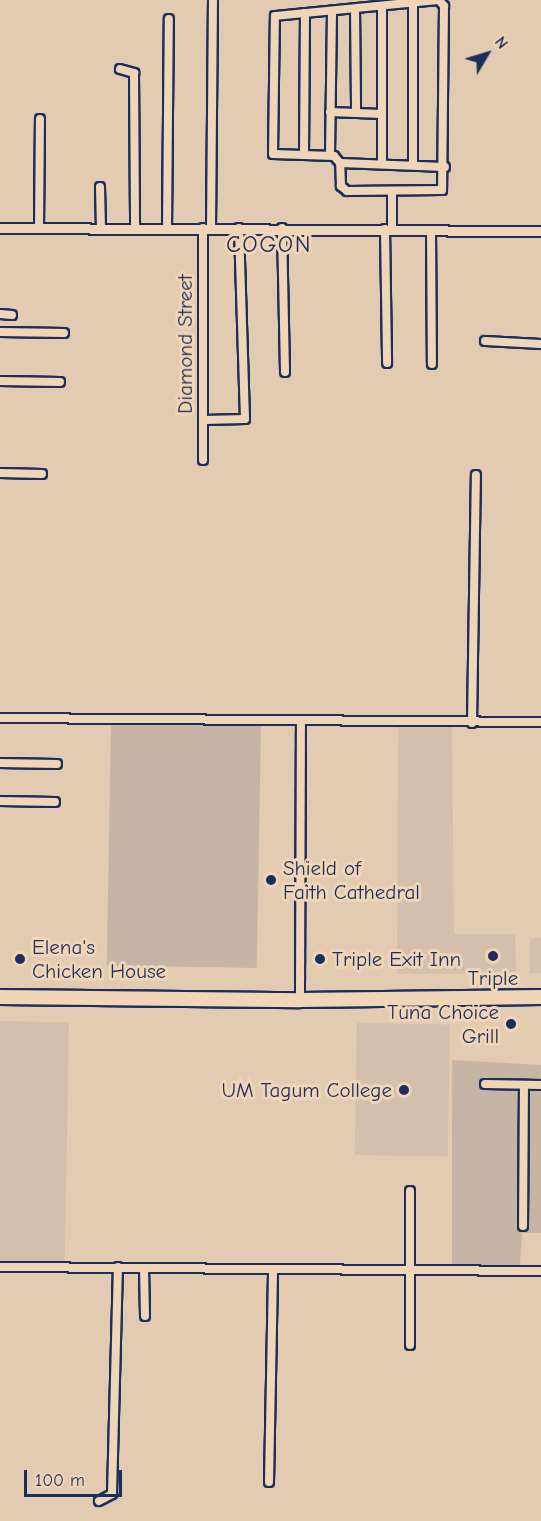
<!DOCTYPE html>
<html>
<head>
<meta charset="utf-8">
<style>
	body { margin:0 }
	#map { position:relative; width:541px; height:1521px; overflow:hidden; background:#e3cbb2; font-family:"Comic Neue",sans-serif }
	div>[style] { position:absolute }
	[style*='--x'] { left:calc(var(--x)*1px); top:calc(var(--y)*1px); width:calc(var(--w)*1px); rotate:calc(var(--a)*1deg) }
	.built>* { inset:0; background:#d4bfac; transform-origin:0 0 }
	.green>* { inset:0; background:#c6b4a5; transform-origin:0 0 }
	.roads { filter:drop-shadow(2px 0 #1b2f5e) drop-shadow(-2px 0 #1b2f5e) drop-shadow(0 2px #1b2f5e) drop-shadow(0 -2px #1b2f5e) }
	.minor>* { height:8px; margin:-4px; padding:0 4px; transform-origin:4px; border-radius:4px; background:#f0d5b7 }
	.tertiary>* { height:9px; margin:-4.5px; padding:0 4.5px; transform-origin:4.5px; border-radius:4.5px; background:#f0d5b7 }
	.trunk>* { height:14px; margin:-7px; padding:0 7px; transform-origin:7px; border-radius:7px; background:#f0d5b7 }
	.dots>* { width:16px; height:16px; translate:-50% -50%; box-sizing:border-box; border:3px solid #f0d5b7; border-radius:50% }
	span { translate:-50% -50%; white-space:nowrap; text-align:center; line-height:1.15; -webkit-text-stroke:6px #f0d5b7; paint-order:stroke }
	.street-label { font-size:21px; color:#1b2f5e }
	.poi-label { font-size:21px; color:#1b2f5e }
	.left { translate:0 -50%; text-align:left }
	.right { translate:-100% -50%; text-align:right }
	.quarter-label { font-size:24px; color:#1b2f5e; letter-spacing:1.5px }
	.north { position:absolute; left:457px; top:24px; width:60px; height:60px; -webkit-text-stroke:4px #f0d5b7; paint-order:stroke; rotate:52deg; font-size:16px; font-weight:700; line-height:24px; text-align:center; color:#1b2f5e }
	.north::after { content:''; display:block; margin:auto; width:21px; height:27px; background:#1b2f5e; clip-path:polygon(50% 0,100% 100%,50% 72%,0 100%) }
	.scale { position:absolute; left:24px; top:1470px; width:98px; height:27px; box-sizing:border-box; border:3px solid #1b2f5e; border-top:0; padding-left:8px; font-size:18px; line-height:21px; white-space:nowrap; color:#1b2f5e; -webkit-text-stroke:4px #f0d5b7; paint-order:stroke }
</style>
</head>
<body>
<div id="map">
	<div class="built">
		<i style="clip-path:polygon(398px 727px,452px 727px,454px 934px,515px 934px,516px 974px,397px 974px)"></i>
		<i style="left:530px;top:938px;width:11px;height:35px"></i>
		<i style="left:0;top:1021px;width:69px;height:242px;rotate:1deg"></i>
		<i style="left:357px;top:1023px;width:93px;height:132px;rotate:1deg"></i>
	</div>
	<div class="green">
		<i style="left:261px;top:724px;width:244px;height:150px;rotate:91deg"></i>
		<i style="clip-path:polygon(452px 1060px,541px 1065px,541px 1233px,522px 1233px,520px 1266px,452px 1266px)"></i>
	</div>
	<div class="roads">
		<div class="minor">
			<i style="--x:439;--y:0;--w:8;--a:50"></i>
			<i style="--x:444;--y:6;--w:184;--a:90.6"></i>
			<i style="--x:442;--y:190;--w:95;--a:179.4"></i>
			<i style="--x:347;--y:191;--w:8;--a:-140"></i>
			<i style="--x:341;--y:186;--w:23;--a:-92"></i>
			<i style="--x:340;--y:163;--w:9;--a:-131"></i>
			<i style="--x:334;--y:156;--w:61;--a:-178.1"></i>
			<i style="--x:273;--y:154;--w:138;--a:-89.2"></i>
			<i style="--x:275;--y:16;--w:165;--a:-5.6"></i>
			<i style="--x:413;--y:3;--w:162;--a:90"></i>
			<i style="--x:355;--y:9;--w:103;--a:89.4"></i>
			<i style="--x:120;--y:69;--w:15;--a:16"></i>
			<i style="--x:134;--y:73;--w:156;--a:89.6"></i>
			<i style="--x:330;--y:112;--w:52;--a:2.2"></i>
			<i style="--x:304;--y:155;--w:142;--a:-89.6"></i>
			<i style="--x:330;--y:155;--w:144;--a:-89.2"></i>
			<i style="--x:340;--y:163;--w:105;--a:2.2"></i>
			<i style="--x:382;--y:164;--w:158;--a:-90"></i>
			<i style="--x:100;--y:187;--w:42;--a:88.6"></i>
			<i style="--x:203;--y:228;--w:232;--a:90"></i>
			<i style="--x:211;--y:228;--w:228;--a:-89.5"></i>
			<i style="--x:282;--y:228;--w:144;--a:88.8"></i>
			<i style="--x:39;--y:229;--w:110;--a:-89.5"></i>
			<i style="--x:167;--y:229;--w:210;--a:-89.5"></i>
			<i style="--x:385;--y:229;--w:134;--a:89.1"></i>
			<i style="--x:392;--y:229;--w:37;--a:-90"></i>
			<i style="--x:431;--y:230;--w:134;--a:89.6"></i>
			<i style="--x:0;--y:314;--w:12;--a:5"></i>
			<i style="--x:0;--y:332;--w:64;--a:0.9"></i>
			<i style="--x:485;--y:341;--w:56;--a:3.1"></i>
			<i style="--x:0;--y:381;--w:60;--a:1"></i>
			<i style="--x:203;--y:420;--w:42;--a:-1.4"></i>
			<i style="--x:245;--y:419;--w:191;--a:-91.8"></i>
			<i style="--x:0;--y:473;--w:42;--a:1.4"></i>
			<i style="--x:0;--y:718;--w:541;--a:0.42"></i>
			<i style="--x:472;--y:723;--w:248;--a:-89.1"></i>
			<i style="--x:0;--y:763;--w:57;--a:1"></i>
			<i style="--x:0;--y:801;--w:55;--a:1"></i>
			<i style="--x:300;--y:993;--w:272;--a:-89.8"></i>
			<i style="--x:485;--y:1084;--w:56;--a:1"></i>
			<i style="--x:523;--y:1226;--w:141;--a:-89.6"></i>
			<i style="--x:0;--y:1267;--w:541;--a:0.42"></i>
			<i style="--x:144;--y:1268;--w:48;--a:88.8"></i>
			<i style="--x:410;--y:1345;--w:154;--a:-90"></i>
			<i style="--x:269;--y:1482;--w:212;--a:-88.9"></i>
			<i style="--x:99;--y:1501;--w:15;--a:-28"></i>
			<i style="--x:112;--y:1494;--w:227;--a:-88.5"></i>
		</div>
		<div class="tertiary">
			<i style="--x:0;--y:228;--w:541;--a:0.32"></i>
		</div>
		<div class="trunk">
			<i style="--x:0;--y:997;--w:300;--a:0.6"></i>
			<i style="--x:300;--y:1000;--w:241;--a:-0.7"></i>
		</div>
	</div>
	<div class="dots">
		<i style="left:271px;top:880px;background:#1b2f5e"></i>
		<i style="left:493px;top:956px;background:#1b2f5e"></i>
		<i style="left:20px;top:959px;background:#1b2f5e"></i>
		<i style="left:320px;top:959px;background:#1b2f5e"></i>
		<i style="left:511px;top:1024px;background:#1b2f5e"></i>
		<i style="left:404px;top:1090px;background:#1b2f5e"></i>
	</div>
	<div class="street-label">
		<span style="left:185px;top:344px;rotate:-90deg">Diamond Street</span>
	</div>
	<div class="poi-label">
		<span class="left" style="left:283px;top:880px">Shield of<br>Faith Cathedral</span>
		<span class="left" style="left:32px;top:959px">Elena's<br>Chicken House</span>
		<span class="left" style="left:332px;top:959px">Triple Exit Inn</span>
		<span style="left:493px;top:978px">Triple</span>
		<span class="right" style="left:499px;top:1024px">Tuna Choice<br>Grill</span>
		<span class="right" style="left:392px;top:1090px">UM Tagum College</span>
	</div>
	<div class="quarter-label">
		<span style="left:269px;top:245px">COGON</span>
	</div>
	<div class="north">N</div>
	<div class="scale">100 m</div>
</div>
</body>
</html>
